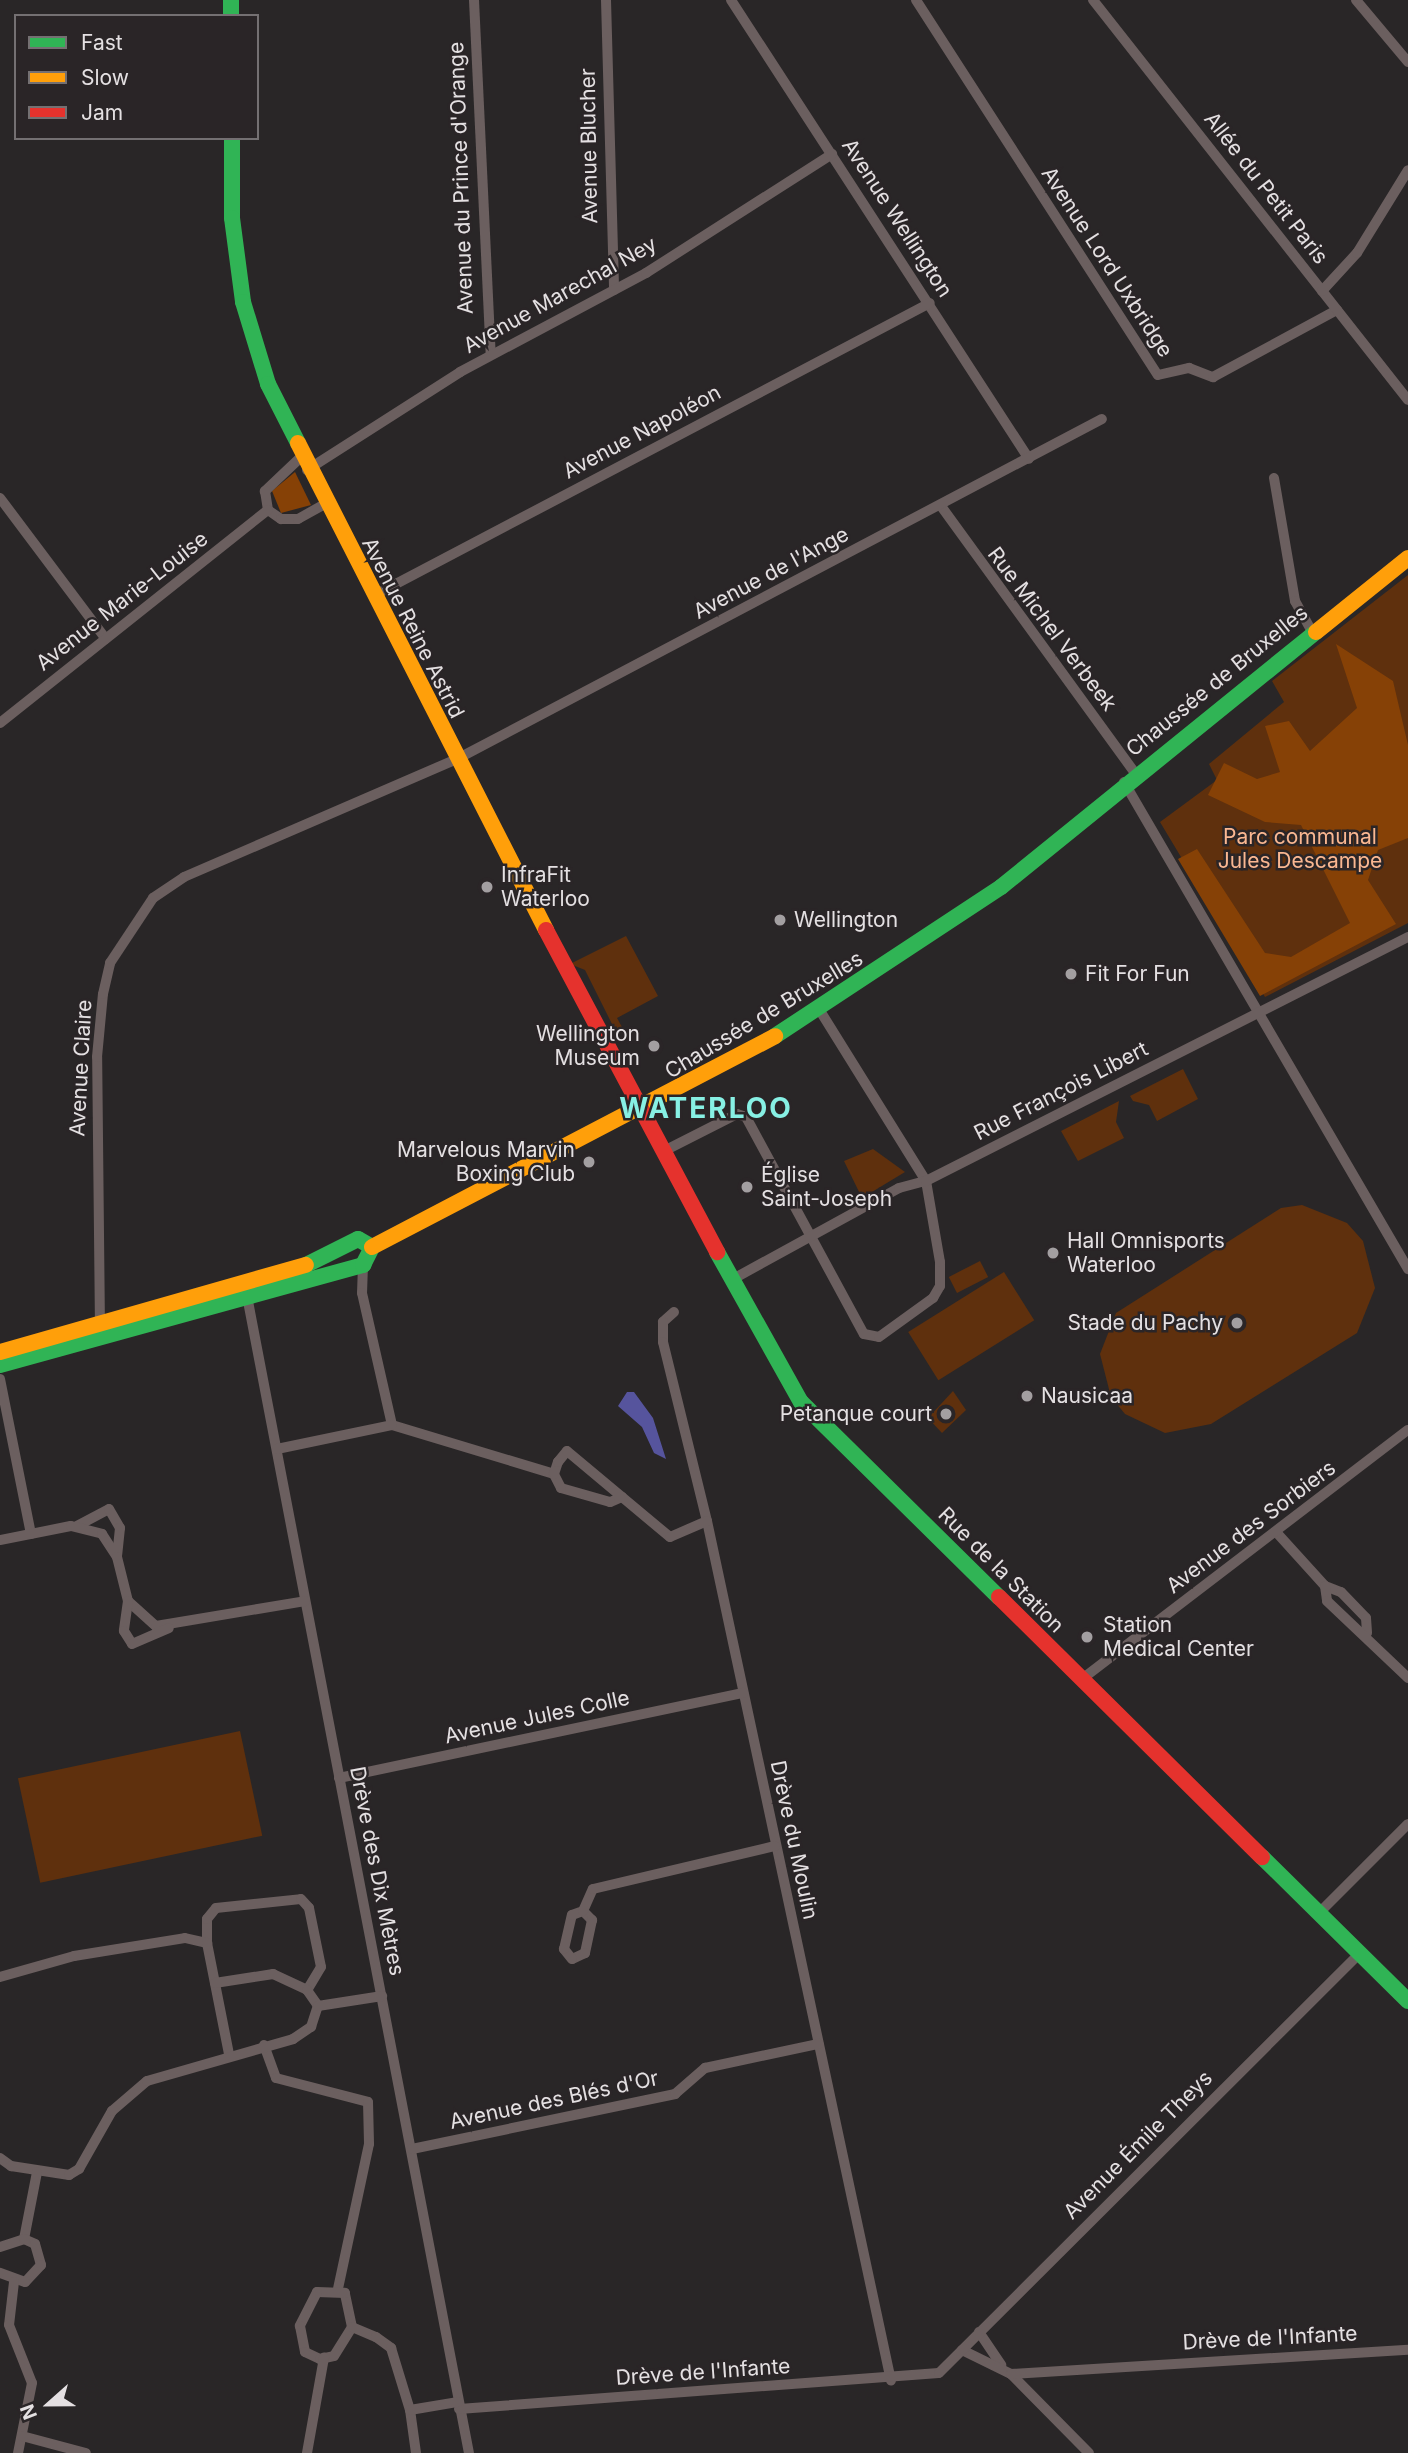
<!DOCTYPE html>
<html>
<head>
<meta charset="utf-8">
<style>
	body { margin:0 }
	#map { position:relative; width:1408px; height:2453px; overflow:hidden; background:#292627; font-family:Inter,sans-serif }
	div>[style] { position:absolute }
	[style*='--x'] { left:calc(var(--x)*1px); top:calc(var(--y)*1px); width:calc(var(--w)*1px); rotate:calc(var(--a)*1deg) }
	.green>* { inset:0; background:#5f300d; transform-origin:0 0 }
	.forest>* { inset:0; background:#864106 }
	.water>* { inset:0; background:#56549d }
	.street>* { height:10px; margin:-5px; padding:0 5px; transform-origin:5px; border-radius:5px; background:#6b5f5f }
	.fast>* { height:16px; margin:-8px; padding:0 8px; transform-origin:8px; border-radius:8px; background:#30b455 }
	.slow>* { height:16px; margin:-8px; padding:0 8px; transform-origin:8px; border-radius:8px; background:#ff9f0a }
	.jam>* { height:16px; margin:-8px; padding:0 8px; transform-origin:8px; border-radius:8px; background:#e5322d }
	.dots>* { width:19px; height:19px; translate:-50% -50%; box-sizing:border-box; border:4px solid #2a2527; border-radius:50% }
	span { translate:-50% -50%; white-space:nowrap; text-align:center; line-height:1.15; -webkit-text-stroke:5px #2a2527; paint-order:stroke }
	.street-label { font-size:21px; color:#e4e0e2 }
	.park-label { font-size:21px; color:#fab791 }
	.poi-label { font-size:21px; color:#e4e0e2 }
	.left { translate:0 -50%; text-align:left }
	.right { translate:-100% -50%; text-align:right }
	.district-label { font-size:28px; color:#87f0e4; font-weight:700; letter-spacing:2px }
	.legend { position:absolute; left:14px; top:14px; width:245px; height:126px; box-sizing:border-box; background:#2a2527; border:2px solid #747072; margin:0; padding:9px 12px; list-style:none; font-size:21px; color:#e4e0e2 }
	.legend li { display:flex; align-items:center; gap:14px; height:35px }
	.legend b { width:35px; border:2px solid #747072 }
	.north { position:absolute; left:14px; top:2369px; width:70px; height:70px; -webkit-text-stroke:5px #2a2527; paint-order:stroke; rotate:249deg; font-size:19px; font-weight:700; line-height:28px; text-align:center; color:#e4e0e2 }
	.north::after { content:''; display:block; margin:auto; width:24px; height:32px; background:#e4e0e2; clip-path:polygon(50% 0,100% 100%,50% 72%,0 100%) }
</style>
</head>
<body>
<div id="map">
	<div class="green">
		<i style="clip-path:polygon(1408px 575px,1408px 923px,1265px 997px,1160px 822px,1217px 780px,1209px 764px,1284px 702px,1272px 681px)"></i>
		<i style="clip-path:polygon(626px 936px,658px 996px,617px 1018px,622px 1027px,609px 1033px,612px 1024px,585px 970px,570px 964px)"></i>
		<i style="clip-path:polygon(1183px 1069px,1198px 1099px,1157px 1121px,1149px 1105px,1133px 1101px,1130px 1096px)"></i>
		<i style="clip-path:polygon(1119px 1101px,1116px 1122px,1124px 1138px,1078px 1161px,1061px 1131px)"></i>
		<i style="clip-path:polygon(873px 1149px,905px 1172px,862px 1198px,844px 1161px)"></i>
		<i style="clip-path:polygon(1302px 1205px,1347px 1223px,1363px 1241px,1375px 1288px,1357px 1333px,1211px 1424px,1165px 1433px,1125px 1414px,1111px 1397px,1100px 1354px,1116px 1313px,1281px 1208px)"></i>
		<i style="left:980px;top:1261px;width:18px;height:35px;rotate:63deg"></i>
		<i style="left:1004px;top:1272px;width:57px;height:113px;rotate:58deg"></i>
		<i style="clip-path:polygon(953px 1391px,966px 1410px,942px 1433px,928px 1418px)"></i>
		<i style="left:240px;top:1731px;width:107px;height:227px;rotate:78deg"></i>
	</div>
	<div class="forest">
		<i style="clip-path:polygon(295px 472px,311px 505px,281px 513px,272px 491px)"></i>
		<i style="clip-path:polygon(1336px 644px,1393px 681px,1408px 745px,1408px 838px,1378px 850px,1368px 880px,1396px 924px,1260px 996px,1178px 859px,1197px 849px,1265px 953px,1291px 957px,1350px 923px,1301px 825px,1265px 822px,1208px 795px,1224px 763px,1257px 779px,1280px 772px,1265px 726px,1289px 721px,1310px 751px,1357px 708px)"></i>
	</div>
	<div class="water">
		<i style="clip-path:polygon(627px 1392px,634px 1392px,653px 1418px,666px 1459px,654px 1453px,642px 1427px,618px 1406px)"></i>
	</div>
	<div class="street">
		<i style="--x:474;--y:0;--w:354;--a:87.3"></i>
		<i style="--x:606;--y:0;--w:290;--a:88.4"></i>
		<i style="--x:731;--y:0;--w:547;--a:57.01"></i>
		<i style="--x:916;--y:0;--w:446;--a:57.2"></i>
		<i style="--x:1158;--y:375;--w:32;--a:-13"></i>
		<i style="--x:1189;--y:368;--w:26;--a:21"></i>
		<i style="--x:1213;--y:377;--w:141;--a:-28.4"></i>
		<i style="--x:1093;--y:0;--w:509;--a:51.78"></i>
		<i style="--x:1356;--y:0;--w:81;--a:50"></i>
		<i style="--x:1322;--y:291;--w:52;--a:-47.4"></i>
		<i style="--x:1357;--y:253;--w:97;--a:-58.4"></i>
		<i style="--x:301;--y:457;--w:50;--a:136.6"></i>
		<i style="--x:265;--y:491;--w:19;--a:81"></i>
		<i style="--x:268;--y:510;--w:16;--a:35"></i>
		<i style="--x:281;--y:519;--w:17;--a:0"></i>
		<i style="--x:298;--y:519;--w:31;--a:-29"></i>
		<i style="--x:307;--y:470;--w:182;--a:-32.6"></i>
		<i style="--x:460;--y:372;--w:211;--a:-28"></i>
		<i style="--x:646;--y:273;--w:221;--a:-32.6"></i>
		<i style="--x:1274;--y:478;--w:125;--a:80.3"></i>
		<i style="--x:1295;--y:601;--w:35;--a:61"></i>
		<i style="--x:0;--y:498;--w:176;--a:53.1"></i>
		<i style="--x:941;--y:506;--w:330;--a:54"></i>
		<i style="--x:373;--y:596;--w:629;--a:-27.75"></i>
		<i style="--x:0;--y:723;--w:342;--a:-38.5"></i>
		<i style="--x:1124;--y:782;--w:564;--a:59.75"></i>
		<i style="--x:662;--y:1152;--w:84;--a:-26.9"></i>
		<i style="--x:737;--y:1114;--w:9;--a:18"></i>
		<i style="--x:746;--y:1117;--w:247;--a:61.5"></i>
		<i style="--x:864;--y:1334;--w:15;--a:11"></i>
		<i style="--x:879;--y:1337;--w:67;--a:-35.8"></i>
		<i style="--x:933;--y:1298;--w:14;--a:-60"></i>
		<i style="--x:940;--y:1286;--w:24;--a:-90"></i>
		<i style="--x:940;--y:1262;--w:82;--a:-99.8"></i>
		<i style="--x:926;--y:1181;--w:200;--a:-121.9"></i>
		<i style="--x:363;--y:1265;--w:28;--a:92"></i>
		<i style="--x:362;--y:1293;--w:135;--a:77.2"></i>
		<i style="--x:392;--y:1425;--w:169;--a:16.8"></i>
		<i style="--x:733;--y:1279;--w:189;--a:-28.7"></i>
		<i style="--x:899;--y:1188;--w:28;--a:-15"></i>
		<i style="--x:926;--y:1181;--w:540;--a:-26.85"></i>
		<i style="--x:247;--y:1296;--w:1178;--a:79.14"></i>
		<i style="--x:674;--y:1312;--w:15;--a:138"></i>
		<i style="--x:663;--y:1322;--w:20;--a:90"></i>
		<i style="--x:663;--y:1342;--w:184;--a:76.2"></i>
		<i style="--x:707;--y:1521;--w:879;--a:77.92"></i>
		<i style="--x:100;--y:1329;--w:272;--a:-90.6"></i>
		<i style="--x:97;--y:1057;--w:63;--a:-84.6"></i>
		<i style="--x:103;--y:994;--w:32;--a:-77"></i>
		<i style="--x:110;--y:963;--w:78;--a:-56.5"></i>
		<i style="--x:153;--y:898;--w:37;--a:-34"></i>
		<i style="--x:184;--y:877;--w:297;--a:-23.4"></i>
		<i style="--x:457;--y:759;--w:729;--a:-27.8"></i>
		<i style="--x:0;--y:1379;--w:158;--a:78.7"></i>
		<i style="--x:277;--y:1449;--w:117;--a:-11.8"></i>
		<i style="--x:622;--y:1497;--w:13;--a:157"></i>
		<i style="--x:610;--y:1502;--w:51;--a:-164.1"></i>
		<i style="--x:561;--y:1488;--w:16;--a:-117"></i>
		<i style="--x:554;--y:1474;--w:13;--a:-72"></i>
		<i style="--x:558;--y:1462;--w:14;--a:-51"></i>
		<i style="--x:567;--y:1451;--w:134;--a:39.9"></i>
		<i style="--x:670;--y:1537;--w:40;--a:-23.4"></i>
		<i style="--x:77;--y:1526;--w:36;--a:-28"></i>
		<i style="--x:109;--y:1509;--w:22;--a:60"></i>
		<i style="--x:120;--y:1528;--w:27;--a:96"></i>
		<i style="--x:1277;--y:1533;--w:72;--a:47.8"></i>
		<i style="--x:1325;--y:1586;--w:17;--a:21"></i>
		<i style="--x:1341;--y:1592;--w:36;--a:46"></i>
		<i style="--x:1366;--y:1618;--w:15;--a:86"></i>
		<i style="--x:0;--y:1540;--w:72;--a:-11.2"></i>
		<i style="--x:71;--y:1526;--w:32;--a:14"></i>
		<i style="--x:102;--y:1534;--w:27;--a:57"></i>
		<i style="--x:117;--y:1557;--w:45;--a:76"></i>
		<i style="--x:128;--y:1601;--w:38;--a:42"></i>
		<i style="--x:156;--y:1626;--w:151;--a:-9.5"></i>
		<i style="--x:1325;--y:1586;--w:15;--a:82"></i>
		<i style="--x:1327;--y:1601;--w:112;--a:43.5"></i>
		<i style="--x:128;--y:1601;--w:30;--a:98"></i>
		<i style="--x:124;--y:1631;--w:15;--a:58"></i>
		<i style="--x:132;--y:1644;--w:40;--a:-23.4"></i>
		<i style="--x:1082;--y:1679;--w:410;--a:-37.4"></i>
		<i style="--x:339;--y:1778;--w:413;--a:-11.9"></i>
		<i style="--x:583;--y:1911;--w:13;--a:45"></i>
		<i style="--x:592;--y:1920;--w:34;--a:102"></i>
		<i style="--x:585;--y:1953;--w:14;--a:155"></i>
		<i style="--x:572;--y:1959;--w:13;--a:-129"></i>
		<i style="--x:564;--y:1949;--w:35;--a:-77"></i>
		<i style="--x:572;--y:1915;--w:12;--a:-20"></i>
		<i style="--x:583;--y:1911;--w:24;--a:-66"></i>
		<i style="--x:593;--y:1889;--w:187;--a:-13.3"></i>
		<i style="--x:1319;--y:1913;--w:126;--a:-45"></i>
		<i style="--x:207;--y:1943;--w:24;--a:-90"></i>
		<i style="--x:207;--y:1919;--w:14;--a:-51"></i>
		<i style="--x:216;--y:1908;--w:85;--a:-6"></i>
		<i style="--x:301;--y:1899;--w:12;--a:48"></i>
		<i style="--x:309;--y:1908;--w:60;--a:78.5"></i>
		<i style="--x:321;--y:1967;--w:27;--a:121"></i>
		<i style="--x:0;--y:1977;--w:77;--a:-15.8"></i>
		<i style="--x:74;--y:1956;--w:112;--a:-9.2"></i>
		<i style="--x:185;--y:1938;--w:23;--a:13"></i>
		<i style="--x:207;--y:1943;--w:113;--a:78.8"></i>
		<i style="--x:215;--y:1983;--w:59;--a:-8.8"></i>
		<i style="--x:273;--y:1974;--w:38;--a:25"></i>
		<i style="--x:307;--y:1990;--w:19;--a:55"></i>
		<i style="--x:264;--y:2045;--w:35;--a:70"></i>
		<i style="--x:276;--y:2078;--w:95;--a:14.6"></i>
		<i style="--x:368;--y:2102;--w:42;--a:88.6"></i>
		<i style="--x:369;--y:2144;--w:147;--a:102.1"></i>
		<i style="--x:412;--y:2149;--w:269;--a:-11.8"></i>
		<i style="--x:675;--y:2094;--w:40;--a:-41"></i>
		<i style="--x:705;--y:2068;--w:116;--a:-12"></i>
		<i style="--x:0;--y:2158;--w:14;--a:36"></i>
		<i style="--x:11;--y:2166;--w:59;--a:8.8"></i>
		<i style="--x:69;--y:2175;--w:12;--a:-31"></i>
		<i style="--x:79;--y:2169;--w:67;--a:-60.4"></i>
		<i style="--x:112;--y:2111;--w:46;--a:-40.6"></i>
		<i style="--x:147;--y:2081;--w:152;--a:-16"></i>
		<i style="--x:293;--y:2039;--w:22;--a:-34"></i>
		<i style="--x:311;--y:2027;--w:22;--a:-72"></i>
		<i style="--x:318;--y:2006;--w:65;--a:-8.9"></i>
		<i style="--x:24;--y:2239;--w:68;--a:-79"></i>
		<i style="--x:0;--y:2247;--w:25;--a:-18"></i>
		<i style="--x:24;--y:2239;--w:12;--a:24"></i>
		<i style="--x:35;--y:2244;--w:22;--a:74"></i>
		<i style="--x:41;--y:2265;--w:23;--a:133"></i>
		<i style="--x:25;--y:2282;--w:27;--a:-160"></i>
		<i style="--x:14;--y:2282;--w:43;--a:96.6"></i>
		<i style="--x:9;--y:2325;--w:62;--a:68.4"></i>
		<i style="--x:32;--y:2383;--w:71;--a:101.3"></i>
		<i style="--x:352;--y:2327;--w:35;--a:-102"></i>
		<i style="--x:345;--y:2293;--w:28;--a:-178"></i>
		<i style="--x:317;--y:2292;--w:38;--a:117"></i>
		<i style="--x:300;--y:2326;--w:26;--a:79"></i>
		<i style="--x:305;--y:2352;--w:17;--a:25"></i>
		<i style="--x:320;--y:2359;--w:14;--a:-12"></i>
		<i style="--x:334;--y:2356;--w:34;--a:-58"></i>
		<i style="--x:352;--y:2327;--w:26;--a:23"></i>
		<i style="--x:376;--y:2337;--w:19;--a:36"></i>
		<i style="--x:391;--y:2348;--w:65;--a:73"></i>
		<i style="--x:979;--y:2332;--w:40;--a:56"></i>
		<i style="--x:962;--y:2350;--w:55;--a:26.1"></i>
		<i style="--x:1011;--y:2374;--w:111;--a:45.4"></i>
		<i style="--x:1011;--y:2374;--w:398;--a:-3.5"></i>
		<i style="--x:459;--y:2409;--w:481;--a:-4.3"></i>
		<i style="--x:939;--y:2373;--w:595;--a:-44.93"></i>
		<i style="--x:22;--y:2436;--w:66;--a:14.9"></i>
		<i style="--x:307;--y:2453;--w:97;--a:-79.9"></i>
		<i style="--x:416;--y:2453;--w:43;--a:-97.9"></i>
		<i style="--x:410;--y:2410;--w:49;--a:-9.5"></i>
	</div>
	<div class="fast">
		<i style="--x:231;--y:0;--w:16;--a:90"></i>
		<i style="--x:232;--y:138;--w:80;--a:90"></i>
		<i style="--x:232;--y:218;--w:85;--a:82.5"></i>
		<i style="--x:243;--y:302;--w:86;--a:73"></i>
		<i style="--x:268;--y:384;--w:66;--a:63"></i>
		<i style="--x:775;--y:1036;--w:271;--a:-33.4"></i>
		<i style="--x:1001;--y:887;--w:405;--a:-39"></i>
		<i style="--x:717;--y:1252;--w:172;--a:60.8"></i>
		<i style="--x:801;--y:1402;--w:278;--a:44.6"></i>
		<i style="--x:0;--y:1365;--w:377;--a:-15.4"></i>
		<i style="--x:363;--y:1265;--w:20;--a:-63"></i>
		<i style="--x:372;--y:1247;--w:16;--a:-150"></i>
		<i style="--x:358;--y:1239;--w:58;--a:153.4"></i>
		<i style="--x:1262;--y:1857;--w:205;--a:44.6"></i>
	</div>
	<div class="slow">
		<i style="--x:298;--y:443;--w:547;--a:63.01"></i>
		<i style="--x:1316;--y:632;--w:118;--a:-38.8"></i>
		<i style="--x:372;--y:1247;--w:455;--a:-27.6"></i>
		<i style="--x:0;--y:1352;--w:318;--a:-15.9"></i>
	</div>
	<div class="jam">
		<i style="--x:546;--y:930;--w:365;--a:62"></i>
		<i style="--x:999;--y:1597;--w:370;--a:44.7"></i>
	</div>
	<div class="dots">
		<i style="left:487px;top:887px;background:#a39fa1"></i>
		<i style="left:780px;top:920px;background:#a39fa1"></i>
		<i style="left:1071px;top:974px;background:#a39fa1"></i>
		<i style="left:654px;top:1046px;background:#a39fa1"></i>
		<i style="left:589px;top:1162px;background:#a39fa1"></i>
		<i style="left:747px;top:1187px;background:#a39fa1"></i>
		<i style="left:1053px;top:1253px;background:#a39fa1"></i>
		<i style="left:1237px;top:1323px;background:#a39fa1"></i>
		<i style="left:1027px;top:1396px;background:#a39fa1"></i>
		<i style="left:946px;top:1414px;background:#a39fa1"></i>
		<i style="left:1087px;top:1637px;background:#a39fa1"></i>
	</div>
	<div class="street-label">
		<span style="left:589px;top:146px;rotate:-91deg">Avenue Blucher</span>
		<span style="left:461px;top:178px;rotate:-92deg">Avenue du Prince d'Orange</span>
		<span style="left:1266px;top:188px;rotate:52deg">Allée du Petit Paris</span>
		<span style="left:897px;top:218px;rotate:57deg">Avenue Wellington</span>
		<span style="left:1107px;top:262px;rotate:57deg">Avenue Lord Uxbridge</span>
		<span style="left:560px;top:295px;rotate:-29deg">Avenue Marechal Ney</span>
		<span style="left:642px;top:432px;rotate:-28deg">Avenue Napoléon</span>
		<span style="left:771px;top:573px;rotate:-28deg">Avenue de l'Ange</span>
		<span style="left:122px;top:601px;rotate:-38deg">Avenue Marie-Louise</span>
		<span style="left:413px;top:628px;rotate:63deg">Avenue Reine Astrid</span>
		<span style="left:1052px;top:629px;rotate:53deg">Rue Michel Verbeek</span>
		<span style="left:1217px;top:681px;rotate:-39deg">Chaussée de Bruxelles</span>
		<span style="left:764px;top:1015px;rotate:-31deg">Chaussée de Bruxelles</span>
		<span style="left:81px;top:1068px;rotate:-87deg">Avenue Claire</span>
		<span style="left:1061px;top:1091px;rotate:-27deg">Rue François Libert</span>
		<span style="left:1251px;top:1527px;rotate:-37deg">Avenue des Sorbiers</span>
		<span style="left:1001px;top:1570px;rotate:45deg">Rue de la Station</span>
		<span style="left:537px;top:1717px;rotate:-12deg">Avenue Jules Colle</span>
		<span style="left:794px;top:1840px;rotate:78deg">Drève du Moulin</span>
		<span style="left:377px;top:1871px;rotate:79deg">Drève des Dix Mètres</span>
		<span style="left:554px;top:2100px;rotate:-12deg">Avenue des Blés d'Or</span>
		<span style="left:1138px;top:2145px;rotate:-45deg">Avenue Émile Theys</span>
		<span style="left:1270px;top:2338px;rotate:-3deg">Drève de l'Infante</span>
		<span style="left:703px;top:2372px;rotate:-4deg">Drève de l'Infante</span>
	</div>
	<div class="park-label">
		<span style="left:1300px;top:849px">Parc communal<br>Jules Descampe</span>
	</div>
	<div class="poi-label">
		<span class="left" style="left:501px;top:887px">InfraFit<br>Waterloo</span>
		<span class="left" style="left:794px;top:920px">Wellington</span>
		<span class="left" style="left:1085px;top:974px">Fit For Fun</span>
		<span class="right" style="left:640px;top:1046px">Wellington<br>Museum</span>
		<span class="right" style="left:575px;top:1162px">Marvelous Marvin<br>Boxing Club</span>
		<span class="left" style="left:761px;top:1187px">Église<br>Saint-Joseph</span>
		<span class="left" style="left:1067px;top:1253px">Hall Omnisports<br>Waterloo</span>
		<span class="right" style="left:1223px;top:1323px">Stade du Pachy</span>
		<span class="left" style="left:1041px;top:1396px">Nausicaa</span>
		<span class="right" style="left:932px;top:1414px">Petanque court</span>
		<span class="left" style="left:1103px;top:1637px">Station<br>Medical Center</span>
	</div>
	<div class="district-label">
		<span style="left:706px;top:1108px">WATERLOO</span>
	</div>
	<ul class="legend">
	<li><b style="height:9px;background:#30b455"></b>Fast</li>
	<li><b style="height:9px;background:#ff9f0a"></b>Slow</li>
	<li><b style="height:9px;background:#e5322d"></b>Jam</li>
	</ul>
	<div class="north">N</div>
</div>
</body>
</html>
